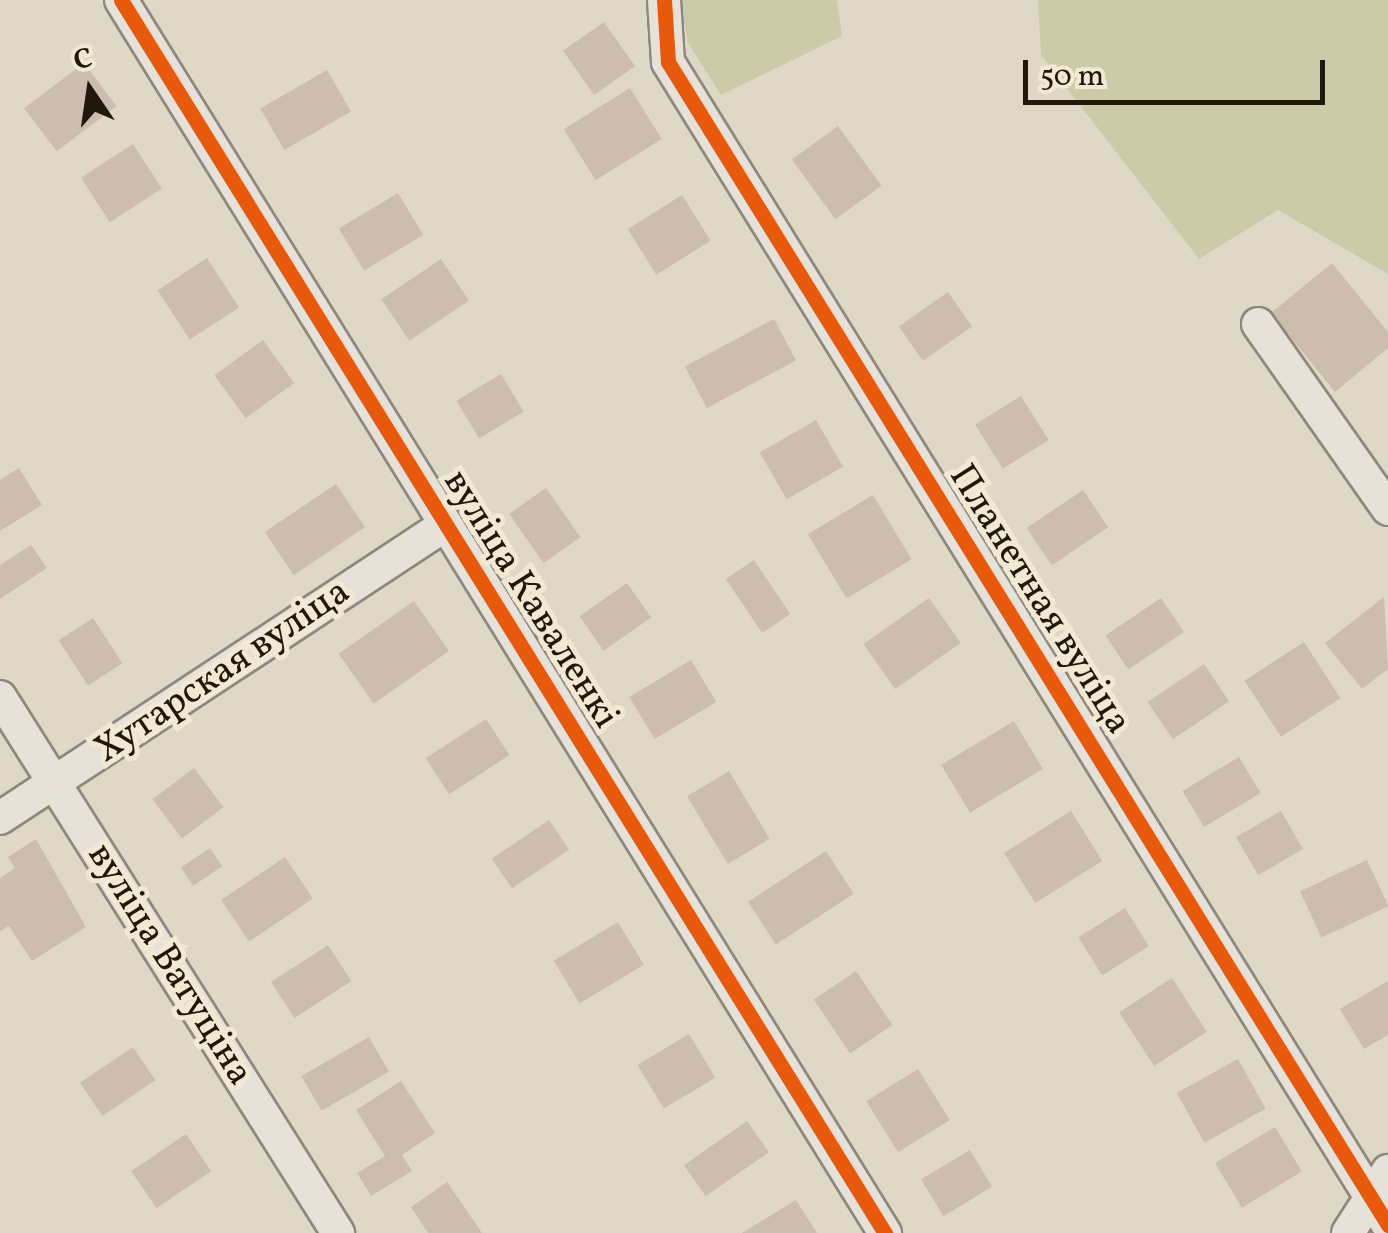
<!DOCTYPE html>
<html>
<head>
<meta charset="utf-8">
<style>
	body { margin:0 }
	#map { position:relative; width:1388px; height:1233px; overflow:hidden; background:#e0d8c6; font-family:Vollkorn,serif }
	div>[style] { position:absolute }
	[style*='--x'] { left:calc(var(--x)*1px); top:calc(var(--y)*1px); width:calc(var(--w)*1px); rotate:calc(var(--a)*1deg) }
	.green>* { inset:0; background:#cbcba7 }
	.building>* { inset:0; background:#cdbdae; transform-origin:0 0 }
	.roads { filter:drop-shadow(2px 0 #8e887c) drop-shadow(-2px 0 #8e887c) drop-shadow(0 2px #8e887c) drop-shadow(0 -2px #8e887c) }
	.street>* { height:32px; margin:-16px; padding:0 16px; transform-origin:16px; border-radius:16px; background:#e6e2da }
	.cycleway>* { height:15px; margin:-7.5px; padding:0 7.5px; transform-origin:7.5px; border-radius:7.5px; background:#e8590c }
	span { translate:-50% -50%; white-space:nowrap; text-align:center; line-height:1.15; -webkit-text-stroke:10px #f1e9d3; paint-order:stroke }
	.street-label { font-size:38px; color:#22170b }
	.north { position:absolute; left:40px; top:40px; width:100px; height:100px; -webkit-text-stroke:8px #f1e9d3; paint-order:stroke; rotate:347deg; font-size:28px; font-weight:700; line-height:40px; text-align:center; color:#22170b }
	.north::after { content:''; display:block; margin:auto; width:35px; height:45px; background:#22170b; clip-path:polygon(50% 0,100% 100%,50% 72%,0 100%) }
	.scale { position:absolute; left:1023px; top:60px; width:302px; height:45px; box-sizing:border-box; border:5px solid #22170b; border-top:0; padding-left:12px; font-size:30px; line-height:35px; white-space:nowrap; color:#22170b; -webkit-text-stroke:8px #f1e9d3; paint-order:stroke }
</style>
</head>
<body>
<div id="map">
	<div class="green">
		<i style="clip-path:polygon(680px 0,837px 0,842px 36px,721px 95px,688px 43px)"></i>
		<i style="clip-path:polygon(1038px 0,1388px 0,1388px 274px,1278px 210px,1199px 259px,1041px 55px)"></i>
	</div>
	<div class="building">
		<i style="left:604px;top:22px;width:54px;height:50px;rotate:55deg"></i>
		<i style="left:84px;top:63px;width:54px;height:75px;rotate:53deg"></i>
		<i style="left:327px;top:70px;width:48px;height:77px;rotate:60deg"></i>
		<i style="left:630px;top:88px;width:60px;height:78px;rotate:58deg"></i>
		<i style="left:838px;top:126px;width:74px;height:57px;rotate:54deg"></i>
		<i style="left:133px;top:144px;width:53px;height:62px;rotate:57deg"></i>
		<i style="left:398px;top:193px;width:49px;height:69px;rotate:59deg"></i>
		<i style="left:682px;top:195px;width:54px;height:64px;rotate:58deg"></i>
		<i style="left:207px;top:258px;width:59px;height:59px;rotate:57deg"></i>
		<i style="left:441px;top:259px;width:50px;height:72px;rotate:56deg"></i>
		<i style="clip-path:polygon(1332px 263px,1388px 332px,1388px 348px,1335px 392px,1271px 313px)"></i>
		<i style="left:948px;top:292px;width:42px;height:60px;rotate:55deg"></i>
		<i style="left:774px;top:319px;width:47px;height:101px;rotate:62deg"></i>
		<i style="left:263px;top:340px;width:53px;height:60px;rotate:54deg"></i>
		<i style="left:501px;top:374px;width:44px;height:52px;rotate:59deg"></i>
		<i style="left:1021px;top:396px;width:52px;height:54px;rotate:58deg"></i>
		<i style="left:816px;top:420px;width:54px;height:65px;rotate:60deg"></i>
		<i style="clip-path:polygon(19px 468px,42px 505px,0 531px,0 480px)"></i>
		<i style="left:336px;top:484px;width:52px;height:86px;rotate:56deg"></i>
		<i style="left:546px;top:488px;width:60px;height:45px;rotate:55deg"></i>
		<i style="left:1083px;top:490px;width:45px;height:68px;rotate:56deg"></i>
		<i style="left:873px;top:495px;width:75px;height:76px;rotate:59deg"></i>
		<i style="clip-path:polygon(31px 545px,47px 568px,0 599px,0 565px)"></i>
		<i style="left:754px;top:560px;width:65px;height:34px;rotate:56deg"></i>
		<i style="left:627px;top:583px;width:42px;height:58px;rotate:55deg"></i>
		<i style="clip-path:polygon(1384px 597px,1388px 669px,1362px 689px,1325px 643px)"></i>
		<i style="left:929px;top:598px;width:55px;height:80px;rotate:55deg"></i>
		<i style="left:1161px;top:598px;width:41px;height:67px;rotate:56deg"></i>
		<i style="left:414px;top:601px;width:61px;height:92px;rotate:55deg"></i>
		<i style="left:93px;top:618px;width:54px;height:41px;rotate:57deg"></i>
		<i style="left:1304px;top:642px;width:67px;height:71px;rotate:57deg"></i>
		<i style="left:691px;top:660px;width:49px;height:72px;rotate:59deg"></i>
		<i style="left:1204px;top:664px;width:45px;height:68px;rotate:56deg"></i>
		<i style="left:486px;top:719px;width:43px;height:72px;rotate:57deg"></i>
		<i style="left:1014px;top:721px;width:56px;height:85px;rotate:59deg"></i>
		<i style="left:1239px;top:757px;width:42px;height:66px;rotate:59deg"></i>
		<i style="left:194px;top:768px;width:49px;height:52px;rotate:53deg"></i>
		<i style="left:729px;top:771px;width:79px;height:49px;rotate:59deg"></i>
		<i style="left:1071px;top:811px;width:59px;height:79px;rotate:58deg"></i>
		<i style="left:1281px;top:811px;width:44px;height:52px;rotate:60deg"></i>
		<i style="left:549px;top:820px;width:36px;height:69px;rotate:56deg"></i>
		<i style="clip-path:polygon(36px 839px,86px 927px,32px 961px,9px 926px,0 931px,0 878px,15px 868px,8px 857px)"></i>
		<i style="left:210px;top:848px;width:22px;height:35px;rotate:56deg"></i>
		<i style="left:826px;top:851px;width:51px;height:93px;rotate:57deg"></i>
		<i style="left:285px;top:857px;width:50px;height:77px;rotate:56deg"></i>
		<i style="left:1367px;top:860px;width:51px;height:74px;rotate:65deg"></i>
		<i style="left:1125px;top:908px;width:45px;height:55px;rotate:58deg"></i>
		<i style="left:618px;top:922px;width:50px;height:75px;rotate:59deg"></i>
		<i style="left:328px;top:945px;width:43px;height:68px;rotate:57deg"></i>
		<i style="left:856px;top:971px;width:65px;height:51px;rotate:56deg"></i>
		<i style="left:1172px;top:978px;width:64px;height:63px;rotate:57deg"></i>
		<i style="clip-path:polygon(1388px 981px,1388px 1035px,1364px 1049px,1340px 1009px)"></i>
		<i style="left:689px;top:1034px;width:51px;height:60px;rotate:59deg"></i>
		<i style="left:369px;top:1037px;width:40px;height:78px;rotate:60deg"></i>
		<i style="left:133px;top:1047px;width:40px;height:64px;rotate:56deg"></i>
		<i style="left:1238px;top:1059px;width:57px;height:70px;rotate:61deg"></i>
		<i style="left:918px;top:1069px;width:60px;height:61px;rotate:58deg"></i>
		<i style="clip-path:polygon(401px 1081px,435px 1133px,402px 1155px,412px 1171px,371px 1196px,357px 1173px,385px 1156px,356px 1110px)"></i>
		<i style="left:747px;top:1121px;width:38px;height:77px;rotate:55deg"></i>
		<i style="left:1275px;top:1127px;width:52px;height:70px;rotate:59deg"></i>
		<i style="left:186px;top:1134px;width:45px;height:66px;rotate:56deg"></i>
		<i style="left:970px;top:1150px;width:43px;height:57px;rotate:59deg"></i>
		<i style="clip-path:polygon(447px 1182px,482px 1233px,428px 1233px,411px 1207px)"></i>
		<i style="clip-path:polygon(796px 1200px,817px 1233px,742px 1233px)"></i>
	</div>
	<div class="roads">
		<div class="street">
			<i style="--x:121;--y:0;--w:1451;--a:58.22"></i>
			<i style="--x:664;--y:0;--w:62;--a:86.3"></i>
			<i style="--x:668;--y:62;--w:1368;--a:58.24"></i>
			<i style="--x:1258;--y:324;--w:226;--a:54.9"></i>
			<i style="--x:0;--y:697;--w:634;--a:57.76"></i>
			<i style="--x:0;--y:818;--w:533;--a:-33.36"></i>
			<i style="--x:1348;--y:1233;--w:74;--a:-57.2"></i>
		</div>
	</div>
	<div class="cycleway">
		<i style="--x:121;--y:0;--w:1451;--a:58.22"></i>
		<i style="--x:664;--y:0;--w:62;--a:86.3"></i>
		<i style="--x:668;--y:62;--w:1368;--a:58.24"></i>
	</div>
	<div class="street-label">
		<span style="left:530px;top:600px;rotate:58deg">вуліца Каваленкі</span>
		<span style="left:1039px;top:600px;rotate:58deg">Планетная вуліца</span>
		<span style="left:223px;top:672px;rotate:-34deg">Хутарская вуліца</span>
		<span style="left:169px;top:965px;rotate:58deg">вуліца Ватуціна</span>
	</div>
	<div class="north">С</div>
	<div class="scale">50 m</div>
</div>
</body>
</html>
